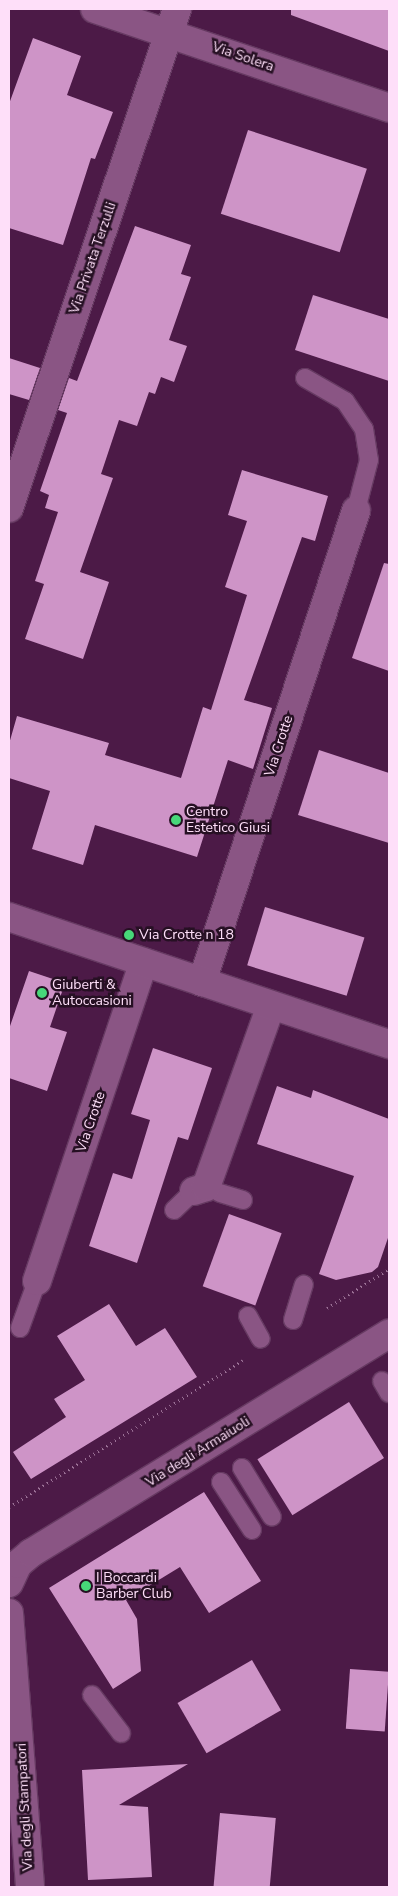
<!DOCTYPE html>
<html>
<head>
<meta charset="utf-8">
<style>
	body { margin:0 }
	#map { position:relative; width:398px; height:1896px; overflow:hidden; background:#4c1a47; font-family:"Nunito Sans",sans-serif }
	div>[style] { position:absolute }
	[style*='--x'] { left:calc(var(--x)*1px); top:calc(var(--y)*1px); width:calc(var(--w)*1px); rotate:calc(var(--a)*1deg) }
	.building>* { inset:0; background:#ce94c7; transform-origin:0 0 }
	.path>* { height:3px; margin-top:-1.5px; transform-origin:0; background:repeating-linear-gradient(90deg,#9a7095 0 1px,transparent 0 5px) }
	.roads { filter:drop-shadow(1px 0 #663a62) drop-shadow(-1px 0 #663a62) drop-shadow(0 1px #663a62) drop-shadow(0 -1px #663a62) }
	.lane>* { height:18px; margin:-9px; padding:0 9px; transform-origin:9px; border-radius:9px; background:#8a5584 }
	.street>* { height:28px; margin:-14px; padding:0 14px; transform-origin:14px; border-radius:14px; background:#8a5584 }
	.secondary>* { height:28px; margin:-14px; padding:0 14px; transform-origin:14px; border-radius:14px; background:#8a5584 }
	.dots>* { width:14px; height:14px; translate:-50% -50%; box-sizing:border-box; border:2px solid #261023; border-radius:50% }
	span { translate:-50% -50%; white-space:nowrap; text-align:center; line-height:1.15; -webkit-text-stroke:5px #261023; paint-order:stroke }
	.street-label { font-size:14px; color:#fedff9 }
	.poi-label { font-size:14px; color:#fedff9 }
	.left { translate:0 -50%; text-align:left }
	.frame { position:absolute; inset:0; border:10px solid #fedff9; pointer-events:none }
</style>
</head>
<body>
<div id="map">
	<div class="building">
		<i style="clip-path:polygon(291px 9px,389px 9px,389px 51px,291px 15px)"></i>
		<i style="clip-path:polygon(33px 38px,81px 56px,67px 95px,113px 112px,95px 159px,91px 158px,63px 245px,9px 228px,9px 104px)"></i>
		<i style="left:248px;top:130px;width:125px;height:88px;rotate:18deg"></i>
		<i style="clip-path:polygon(135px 226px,191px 245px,181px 274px,191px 277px,169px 340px,187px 346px,174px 382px,161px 377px,155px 394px,149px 392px,137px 426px,119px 420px,101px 474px,113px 478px,80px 572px,109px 582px,83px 659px,25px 639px,44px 584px,35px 581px,58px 512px,45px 508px,49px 495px,40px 491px,67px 413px,58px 410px,69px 378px,77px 381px)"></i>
		<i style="clip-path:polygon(313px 295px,389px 319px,389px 381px,295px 350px)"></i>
		<i style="clip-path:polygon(9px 358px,40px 368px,29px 400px,9px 394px)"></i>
		<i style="clip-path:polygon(242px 470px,328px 496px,315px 541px,302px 537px,244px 700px,272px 708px,253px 769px,228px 760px,197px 857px,95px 825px,83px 865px,32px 849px,50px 791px,9px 778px,9px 744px,17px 716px,109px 743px,105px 755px,181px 778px,203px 707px,211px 710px,247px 595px,225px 587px,247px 521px,228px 515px)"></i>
		<i style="clip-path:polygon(384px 563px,389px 564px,389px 671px,352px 658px)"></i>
		<i style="clip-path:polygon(319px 750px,389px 773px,389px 843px,298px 815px)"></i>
		<i style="left:265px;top:907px;width:104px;height:61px;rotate:17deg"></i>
		<i style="clip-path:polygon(29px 971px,65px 983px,50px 1027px,67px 1032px,47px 1091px,9px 1078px,9px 1029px)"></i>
		<i style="clip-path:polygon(153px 1048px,212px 1068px,188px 1140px,178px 1137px,137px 1263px,89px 1246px,113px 1173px,132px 1179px,150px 1120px,131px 1114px)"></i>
		<i style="clip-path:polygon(277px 1086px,311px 1098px,313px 1090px,389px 1119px,389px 1235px,378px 1267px,372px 1272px,336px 1280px,319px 1274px,354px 1176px,257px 1144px)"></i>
		<i style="left:229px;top:1214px;width:56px;height:77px;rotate:20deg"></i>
		<i style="clip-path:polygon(109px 1304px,136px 1346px,165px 1328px,197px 1377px,31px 1479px,13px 1452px,66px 1417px,54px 1399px,85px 1380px,57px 1336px)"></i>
		<i style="left:349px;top:1402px;width:66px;height:108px;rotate:58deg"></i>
		<i style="clip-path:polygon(204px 1492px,261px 1581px,209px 1613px,180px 1567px,126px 1600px,137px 1619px,141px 1671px,113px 1689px,49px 1588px)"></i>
		<i style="left:252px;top:1660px;width:58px;height:86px;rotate:60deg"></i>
		<i style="left:350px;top:1669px;width:39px;height:60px;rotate:4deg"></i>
		<i style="clip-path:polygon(188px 1764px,119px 1805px,148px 1807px,152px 1877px,88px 1880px,82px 1770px)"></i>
		<i style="left:220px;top:1813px;width:56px;height:74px;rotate:5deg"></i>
	</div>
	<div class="path">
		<i style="--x:327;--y:1308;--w:73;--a:-32.2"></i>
		<i style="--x:9;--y:1507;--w:276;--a:-32.1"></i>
	</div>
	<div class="roads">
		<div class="lane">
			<i style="--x:305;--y:378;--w:46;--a:29.9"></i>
			<i style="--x:345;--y:401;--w:34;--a:56"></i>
			<i style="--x:364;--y:429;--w:31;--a:81"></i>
			<i style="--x:369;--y:460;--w:52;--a:104.6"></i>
			<i style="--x:220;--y:1193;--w:24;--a:17"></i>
			<i style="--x:174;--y:1210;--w:28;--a:-44"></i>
			<i style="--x:248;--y:1316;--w:26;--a:61"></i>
			<i style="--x:293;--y:1320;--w:37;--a:-73"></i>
			<i style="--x:20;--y:1328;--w:50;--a:-70.1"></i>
			<i style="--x:382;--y:1381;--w:14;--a:60"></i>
			<i style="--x:242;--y:1468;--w:57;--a:58.5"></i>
			<i style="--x:221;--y:1482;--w:57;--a:57.1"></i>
			<i style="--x:92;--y:1695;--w:48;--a:52.7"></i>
		</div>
		<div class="street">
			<i style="--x:95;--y:9;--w:310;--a:18.6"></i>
			<i style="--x:9;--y:508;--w:527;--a:-71.39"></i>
			<i style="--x:202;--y:982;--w:496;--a:-71.9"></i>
			<i style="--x:194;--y:1191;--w:13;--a:-18"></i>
			<i style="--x:206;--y:1187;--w:193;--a:-70.3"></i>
			<i style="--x:37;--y:1281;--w:336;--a:-71.5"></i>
			<i style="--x:9;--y:1583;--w:21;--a:-65"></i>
			<i style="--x:18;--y:1564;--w:17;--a:-40"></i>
			<i style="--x:31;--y:1553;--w:420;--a:-31.5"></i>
			<i style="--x:9;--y:1613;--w:275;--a:85.6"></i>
		</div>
		<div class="secondary">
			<i style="--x:9;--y:917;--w:401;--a:18.5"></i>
		</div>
	</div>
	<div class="dots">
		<i style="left:176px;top:820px;background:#47d779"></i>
		<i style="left:129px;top:935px;background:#47d779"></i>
		<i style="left:42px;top:993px;background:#47d779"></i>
		<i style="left:86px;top:1586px;background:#47d779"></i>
	</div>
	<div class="street-label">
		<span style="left:243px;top:57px;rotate:19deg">Via Solera</span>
		<span style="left:93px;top:258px;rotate:-71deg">Via Privata Terzulli</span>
		<span style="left:279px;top:746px;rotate:-72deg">Via Crotte</span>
		<span style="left:91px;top:1122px;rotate:-71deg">Via Crotte</span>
		<span style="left:198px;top:1452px;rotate:-32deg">Via degli Armaiuoli</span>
		<span style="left:25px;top:1807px;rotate:-93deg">Via degli Stampatori</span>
	</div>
	<div class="poi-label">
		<span class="left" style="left:186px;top:820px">Centro<br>Estetico Giusi</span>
		<span class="left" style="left:139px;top:935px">Via Crotte n 18</span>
		<span class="left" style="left:52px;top:993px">Giuberti &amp;<br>Autoccasioni</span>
		<span class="left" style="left:96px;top:1586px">I Boccardi<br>Barber Club</span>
	</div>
	<div class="frame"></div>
</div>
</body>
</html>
